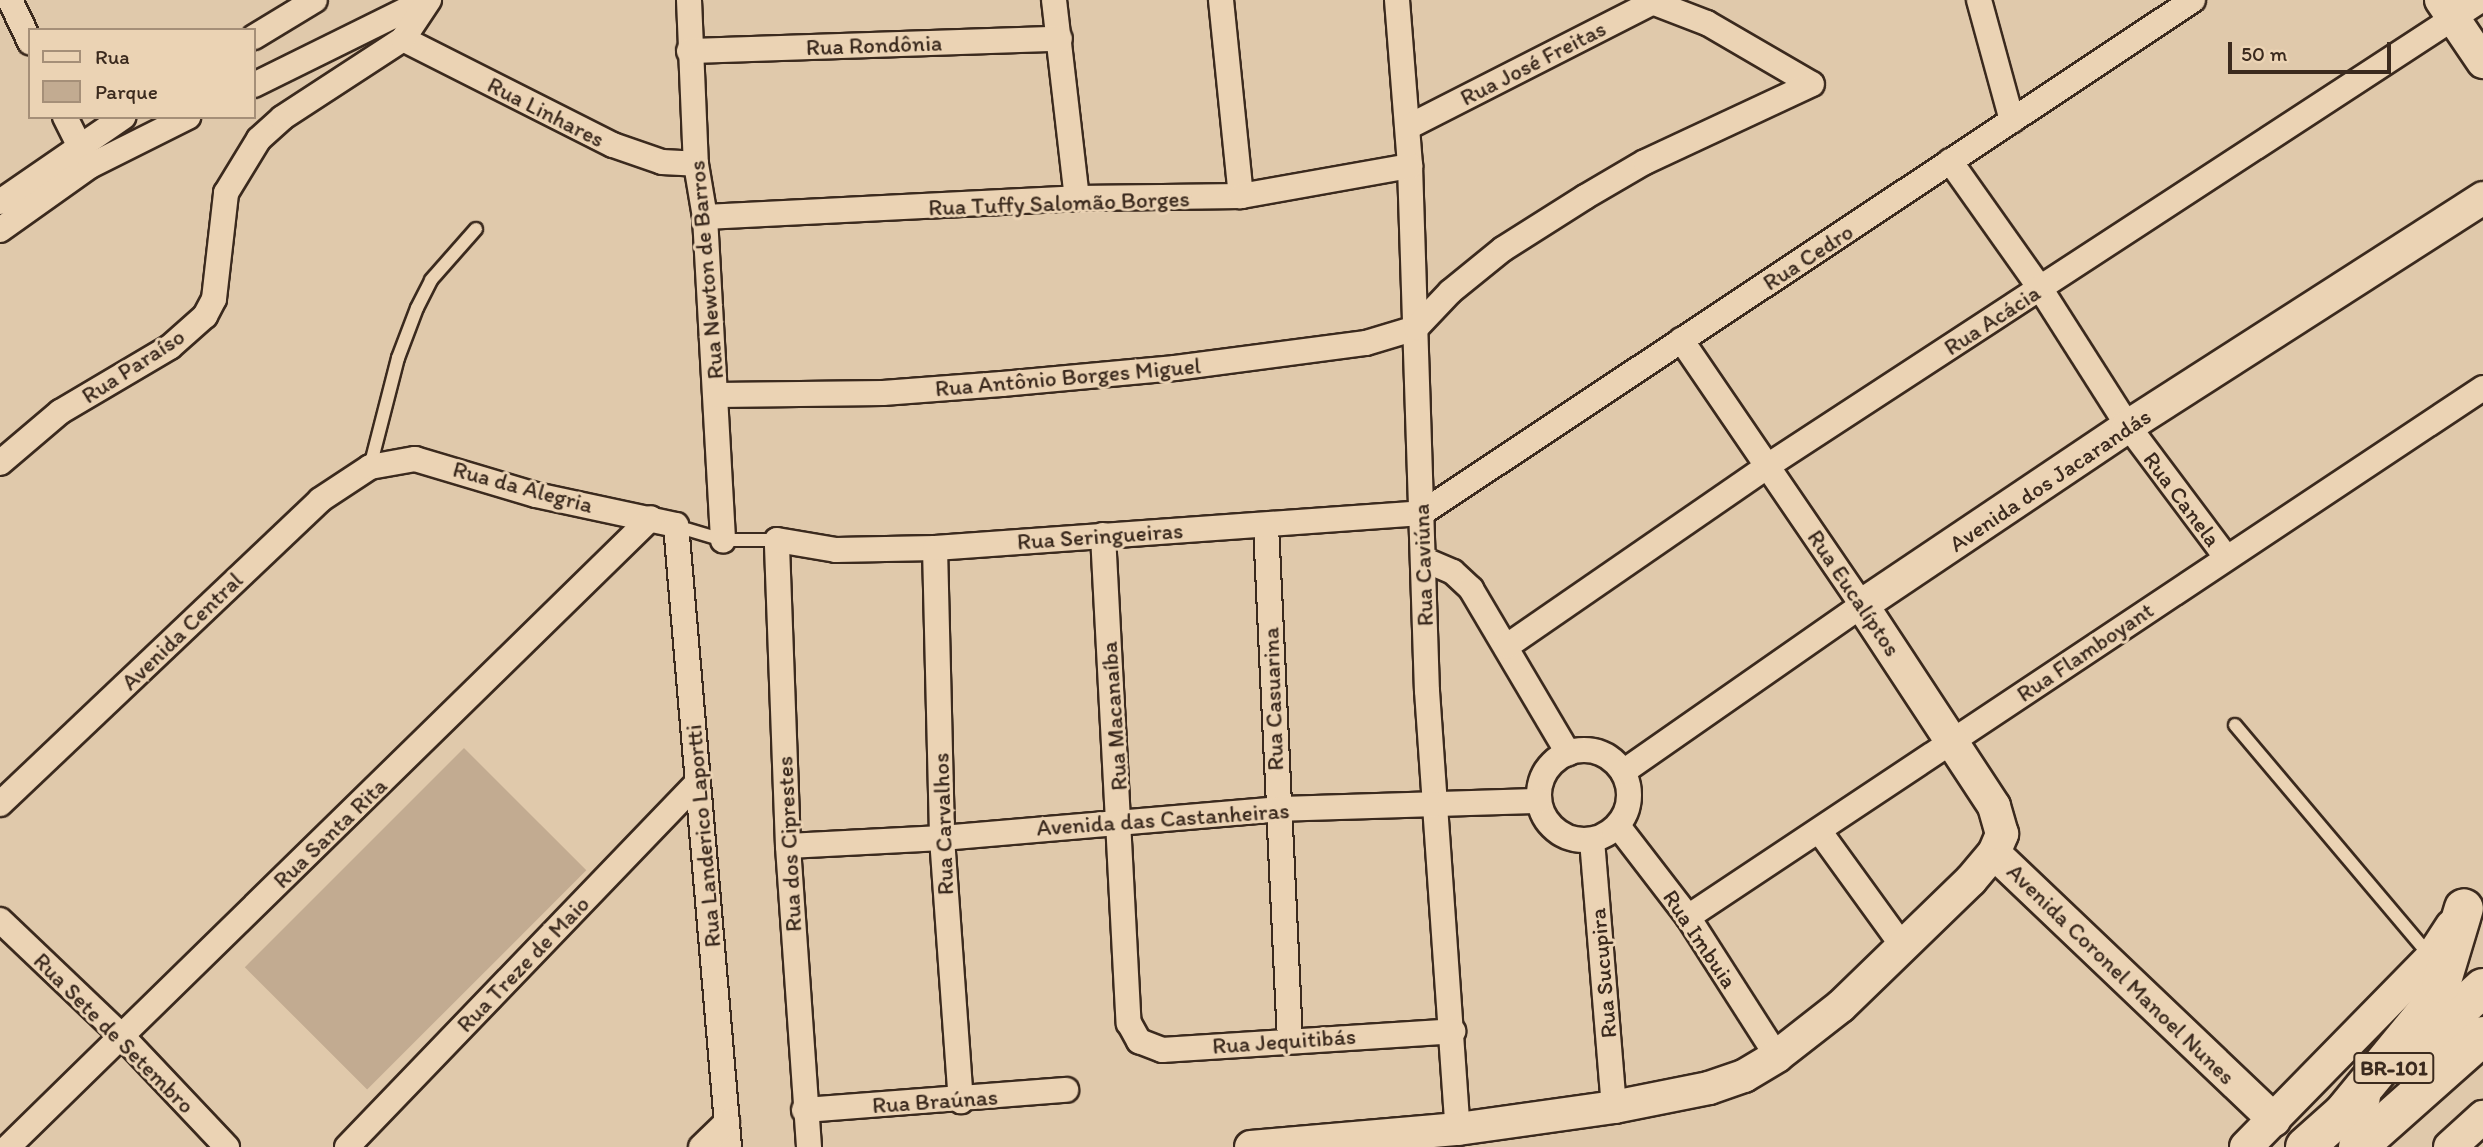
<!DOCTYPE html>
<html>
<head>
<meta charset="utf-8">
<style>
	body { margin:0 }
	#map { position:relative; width:2483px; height:1147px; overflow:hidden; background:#e0c9ab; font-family:Itim,sans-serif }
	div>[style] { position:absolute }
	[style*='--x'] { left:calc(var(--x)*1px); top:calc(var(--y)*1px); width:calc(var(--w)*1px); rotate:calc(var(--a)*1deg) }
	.green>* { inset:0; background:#c2ab91; transform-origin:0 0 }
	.roads { filter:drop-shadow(2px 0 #3b2a1e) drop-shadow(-2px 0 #3b2a1e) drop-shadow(0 2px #3b2a1e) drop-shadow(0 -2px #3b2a1e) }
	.service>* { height:12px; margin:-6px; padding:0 6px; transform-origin:6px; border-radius:6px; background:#ebd3b4 }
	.minor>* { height:24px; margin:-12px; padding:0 12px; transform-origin:12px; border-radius:12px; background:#ebd3b4 }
	.minor>.ring { margin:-12px; padding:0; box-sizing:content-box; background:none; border:24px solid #ebd3b4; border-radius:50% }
	.tertiary>* { height:32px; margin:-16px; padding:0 16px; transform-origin:16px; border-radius:16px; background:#ebd3b4 }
	.primary>* { height:38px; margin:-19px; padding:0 19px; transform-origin:19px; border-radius:19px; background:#ebd3b4 }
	span { translate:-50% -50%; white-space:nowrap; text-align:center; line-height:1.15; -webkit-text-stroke:6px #ebd3b4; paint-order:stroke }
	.shield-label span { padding:2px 5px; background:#ebd3b4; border:2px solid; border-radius:5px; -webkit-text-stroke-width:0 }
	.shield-label { font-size:21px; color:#3b2a1e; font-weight:700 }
	.street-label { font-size:23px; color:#3b2a1e }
	.legend { position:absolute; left:28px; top:28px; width:228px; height:91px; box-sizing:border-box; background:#ebd3b4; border:2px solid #a58f78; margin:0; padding:9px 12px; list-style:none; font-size:21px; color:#3b2a1e }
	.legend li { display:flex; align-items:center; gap:14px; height:35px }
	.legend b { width:35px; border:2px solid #a58f78 }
	.scale { position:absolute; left:2228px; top:42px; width:163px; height:32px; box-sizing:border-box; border:4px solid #3b2a1e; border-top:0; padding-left:9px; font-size:21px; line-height:24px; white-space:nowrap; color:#3b2a1e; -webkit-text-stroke:5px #ebd3b4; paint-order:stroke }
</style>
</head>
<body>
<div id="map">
	<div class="green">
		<i style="left:464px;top:748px;width:173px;height:310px;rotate:45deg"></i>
	</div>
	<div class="roads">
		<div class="service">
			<i style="--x:370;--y:467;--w:113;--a:-75.6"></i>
			<i style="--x:398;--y:358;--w:53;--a:-69.2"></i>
			<i style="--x:417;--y:308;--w:31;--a:-63"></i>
			<i style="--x:431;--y:280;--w:68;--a:-48.6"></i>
			<i style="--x:676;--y:526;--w:49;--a:16.6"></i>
			<i style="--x:723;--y:540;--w:54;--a:0"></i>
			<i style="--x:2235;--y:725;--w:304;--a:49.8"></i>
		</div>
		<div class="minor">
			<i style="--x:10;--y:0;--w:47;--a:64.5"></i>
			<i style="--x:689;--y:0;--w:164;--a:87.6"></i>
			<i style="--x:696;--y:164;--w:54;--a:80.4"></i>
			<i style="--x:705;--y:217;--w:324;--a:86.8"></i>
			<i style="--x:1054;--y:0;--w:199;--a:83.4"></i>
			<i style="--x:1221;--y:0;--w:197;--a:84.2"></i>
			<i style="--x:1397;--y:0;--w:167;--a:85.5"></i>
			<i style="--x:1410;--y:166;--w:525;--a:88.15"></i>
			<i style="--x:1427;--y:691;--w:439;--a:86"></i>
			<i style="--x:1647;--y:0;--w:64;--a:21"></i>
			<i style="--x:1707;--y:23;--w:121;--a:30.2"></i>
			<i style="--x:1979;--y:0;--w:125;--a:74.7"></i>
			<i style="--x:254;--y:37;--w:71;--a:-31.2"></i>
			<i style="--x:403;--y:39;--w:235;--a:26.8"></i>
			<i style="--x:613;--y:145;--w:52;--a:19.1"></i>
			<i style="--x:662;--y:162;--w:34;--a:3"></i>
			<i style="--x:689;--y:51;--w:371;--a:-1.9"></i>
			<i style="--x:254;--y:85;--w:192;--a:-26.3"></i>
			<i style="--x:65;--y:117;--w:45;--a:63.4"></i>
			<i style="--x:1408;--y:127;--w:280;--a:-27"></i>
			<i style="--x:1950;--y:161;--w:156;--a:54.7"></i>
			<i style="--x:2040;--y:288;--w:164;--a:57.5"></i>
			<i style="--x:2128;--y:426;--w:164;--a:53.2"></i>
			<i style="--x:0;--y:202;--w:150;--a:-34.6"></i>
			<i style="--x:705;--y:217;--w:372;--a:-2.9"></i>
			<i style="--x:1077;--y:198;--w:164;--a:-0.7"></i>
			<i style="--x:1241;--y:196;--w:172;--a:-10.1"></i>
			<i style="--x:0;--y:230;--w:110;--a:-35.4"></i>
			<i style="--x:90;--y:166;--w:110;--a:-26.6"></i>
			<i style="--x:717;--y:395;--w:166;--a:-0.7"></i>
			<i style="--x:883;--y:393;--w:119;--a:-4.3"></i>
			<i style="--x:1002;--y:384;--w:174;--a:-5.3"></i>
			<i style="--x:1175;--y:368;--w:193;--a:-7.5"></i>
			<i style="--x:1366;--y:343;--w:52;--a:-16.7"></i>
			<i style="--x:1416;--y:328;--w:50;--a:-46.6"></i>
			<i style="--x:1450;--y:292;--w:68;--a:-39.1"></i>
			<i style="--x:1503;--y:249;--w:97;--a:-32.4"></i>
			<i style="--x:1585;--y:197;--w:69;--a:-30.3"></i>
			<i style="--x:1645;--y:162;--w:184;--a:-25"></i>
			<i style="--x:0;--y:463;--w:79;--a:-40.4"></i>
			<i style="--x:60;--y:412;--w:128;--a:-30.6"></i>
			<i style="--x:170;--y:347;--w:47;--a:-41.5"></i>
			<i style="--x:205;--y:316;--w:19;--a:-62"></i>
			<i style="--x:214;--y:299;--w:107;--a:-83.5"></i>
			<i style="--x:226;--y:193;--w:63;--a:-58.6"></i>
			<i style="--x:259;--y:139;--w:31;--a:-42"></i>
			<i style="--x:282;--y:118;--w:145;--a:-33.1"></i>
			<i style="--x:403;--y:39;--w:47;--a:-56.3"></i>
			<i style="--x:1266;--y:526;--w:515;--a:87.33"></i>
			<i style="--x:1103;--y:535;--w:489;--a:87"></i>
			<i style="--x:1129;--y:1023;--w:21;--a:61"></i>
			<i style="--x:1139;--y:1041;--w:25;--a:21"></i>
			<i style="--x:1162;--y:1050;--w:292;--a:-3.7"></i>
			<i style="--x:935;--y:548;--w:290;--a:88.6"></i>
			<i style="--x:942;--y:838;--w:264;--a:85.9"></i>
			<i style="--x:1425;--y:560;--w:30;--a:23"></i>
			<i style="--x:1453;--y:572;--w:25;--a:43"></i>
			<i style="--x:1471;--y:589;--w:191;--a:59.4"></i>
			<i style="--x:1507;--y:646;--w:318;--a:-34.6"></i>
			<i style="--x:1769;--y:465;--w:850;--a:-33.15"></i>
			<i class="ring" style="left:1539px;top:750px;width:66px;height:66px"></i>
			<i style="--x:1623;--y:772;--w:292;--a:-34.9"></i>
			<i style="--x:1862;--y:605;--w:321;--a:-124.3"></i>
			<i style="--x:0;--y:804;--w:441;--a:-43.5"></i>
			<i style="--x:320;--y:500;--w:60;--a:-33.4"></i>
			<i style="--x:370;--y:467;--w:46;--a:-10.1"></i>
			<i style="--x:415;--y:459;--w:126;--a:16.6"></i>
			<i style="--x:536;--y:495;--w:143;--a:12.1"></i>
			<i style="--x:676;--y:525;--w:624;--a:85.13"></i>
			<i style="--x:1618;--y:826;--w:115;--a:52.4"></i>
			<i style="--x:1688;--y:917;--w:165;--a:57.4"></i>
			<i style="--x:1820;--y:832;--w:138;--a:54.1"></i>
			<i style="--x:1592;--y:840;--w:268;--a:85.3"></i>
			<i style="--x:788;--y:846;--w:154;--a:-3"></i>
			<i style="--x:942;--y:838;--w:337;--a:-4.9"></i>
			<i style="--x:1278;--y:809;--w:261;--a:-1.8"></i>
			<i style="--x:1688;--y:917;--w:955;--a:-33.64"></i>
			<i style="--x:0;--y:920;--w:168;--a:43.6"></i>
			<i style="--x:122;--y:1036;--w:153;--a:46.6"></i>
			<i style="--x:804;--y:1110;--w:263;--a:-4.4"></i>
			<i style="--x:8;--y:1147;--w:899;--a:-44.37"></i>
			<i style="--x:347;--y:1147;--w:506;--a:-46.12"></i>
			<i style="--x:701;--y:1147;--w:36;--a:-44"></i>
			<i style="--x:809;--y:1147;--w:302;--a:-94"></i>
			<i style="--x:788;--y:846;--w:306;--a:-92.1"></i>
			<i style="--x:777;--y:540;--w:60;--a:9.6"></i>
			<i style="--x:836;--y:550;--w:99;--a:-1.2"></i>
			<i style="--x:935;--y:548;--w:488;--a:-4.1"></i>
			<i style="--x:1422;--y:513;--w:926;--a:-33.64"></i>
		</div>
		<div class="tertiary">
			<i style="--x:2441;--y:0;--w:75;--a:55.9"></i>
			<i style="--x:1994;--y:853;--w:387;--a:43.6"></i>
			<i style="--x:1251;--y:1147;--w:208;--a:-5"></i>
			<i style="--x:1458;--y:1129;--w:158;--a:-8"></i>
			<i style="--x:1614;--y:1107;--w:97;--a:-11.3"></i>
			<i style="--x:1709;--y:1088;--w:37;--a:-19"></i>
			<i style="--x:1744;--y:1076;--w:39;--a:-31"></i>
			<i style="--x:1777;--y:1056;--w:81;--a:-38"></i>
			<i style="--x:1841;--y:1006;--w:181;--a:-44.1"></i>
			<i style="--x:1971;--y:880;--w:35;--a:-50"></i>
			<i style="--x:1994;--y:853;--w:21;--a:-67"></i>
			<i style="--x:2002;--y:834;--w:29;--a:-106"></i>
			<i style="--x:1994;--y:806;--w:240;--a:-123.3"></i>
			<i style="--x:1862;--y:605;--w:321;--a:-33.9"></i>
			<i style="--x:2128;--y:426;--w:422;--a:-32.7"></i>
			<i style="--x:2246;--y:1147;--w:264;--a:-45.6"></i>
			<i style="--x:2431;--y:958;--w:38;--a:-57"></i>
			<i style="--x:2450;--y:1147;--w:45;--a:-42.3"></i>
		</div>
		<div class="primary">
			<i style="--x:2417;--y:1048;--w:89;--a:-42.3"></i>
			<i style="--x:2343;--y:1113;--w:131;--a:-50.6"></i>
			<i style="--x:2426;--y:1012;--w:32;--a:-62"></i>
			<i style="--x:2441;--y:984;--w:79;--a:-73.2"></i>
			<i style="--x:2305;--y:1147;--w:75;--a:-41.8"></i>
			<i style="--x:2358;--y:1147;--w:167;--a:-41.6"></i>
		</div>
	</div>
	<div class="shield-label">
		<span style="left:2394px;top:1068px">BR-101</span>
	</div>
	<div class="street-label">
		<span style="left:874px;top:45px;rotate:-2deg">Rua Rondônia</span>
		<span style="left:1533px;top:63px;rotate:-27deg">Rua José Freitas</span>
		<span style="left:546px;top:112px;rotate:27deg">Rua Linhares</span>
		<span style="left:1059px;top:203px;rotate:-2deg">Rua Tuffy Salomão Borges</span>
		<span style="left:1808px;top:257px;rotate:-33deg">Rua Cedro</span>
		<span style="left:706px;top:270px;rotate:-95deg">Rua Newton de Barros</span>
		<span style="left:1992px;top:320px;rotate:-33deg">Rua Acácia</span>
		<span style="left:133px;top:366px;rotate:-33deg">Rua Paraíso</span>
		<span style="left:1068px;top:377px;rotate:-5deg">Rua Antônio Borges Miguel</span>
		<span style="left:2050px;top:480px;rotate:-34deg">Avenida dos Jacarandás</span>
		<span style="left:523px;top:487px;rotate:15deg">Rua da Alegria</span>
		<span style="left:2182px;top:499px;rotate:53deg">Rua Canela</span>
		<span style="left:1100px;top:536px;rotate:-4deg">Rua Seringueiras</span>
		<span style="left:1423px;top:565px;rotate:-92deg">Rua Caviúna</span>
		<span style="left:1854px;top:593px;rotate:56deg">Rua Eucalíptos</span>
		<span style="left:182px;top:631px;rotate:-44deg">Avenida Central</span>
		<span style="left:2085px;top:652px;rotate:-34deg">Rua Flamboyant</span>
		<span style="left:1273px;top:699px;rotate:-92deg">Rua Casuarina</span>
		<span style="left:1114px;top:716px;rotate:-94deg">Rua Macanaíba</span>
		<span style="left:1163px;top:819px;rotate:-4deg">Avenida das Castanheiras</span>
		<span style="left:943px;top:824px;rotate:-92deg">Rua Carvalhos</span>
		<span style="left:330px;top:833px;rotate:-44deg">Rua Santa Rita</span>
		<span style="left:703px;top:836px;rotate:-95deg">Rua Landerico Laportti</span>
		<span style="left:789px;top:844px;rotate:-93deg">Rua dos Ciprestes</span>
		<span style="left:1700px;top:939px;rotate:56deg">Rua Imbuia</span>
		<span style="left:523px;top:964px;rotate:-46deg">Rua Treze de Maio</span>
		<span style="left:1603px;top:973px;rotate:-95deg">Rua Sucupira</span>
		<span style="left:2121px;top:974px;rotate:44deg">Avenida Coronel Manoel Nunes</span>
		<span style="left:114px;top:1033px;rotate:45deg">Rua Sete de Setembro</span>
		<span style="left:1284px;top:1041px;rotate:-4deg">Rua Jequitibás</span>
		<span style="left:935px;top:1101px;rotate:-4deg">Rua Braúnas</span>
	</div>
	<ul class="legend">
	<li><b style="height:9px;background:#ebd3b4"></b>Rua</li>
	<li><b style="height:19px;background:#c2ab91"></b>Parque</li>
	</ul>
	<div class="scale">50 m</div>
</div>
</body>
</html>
